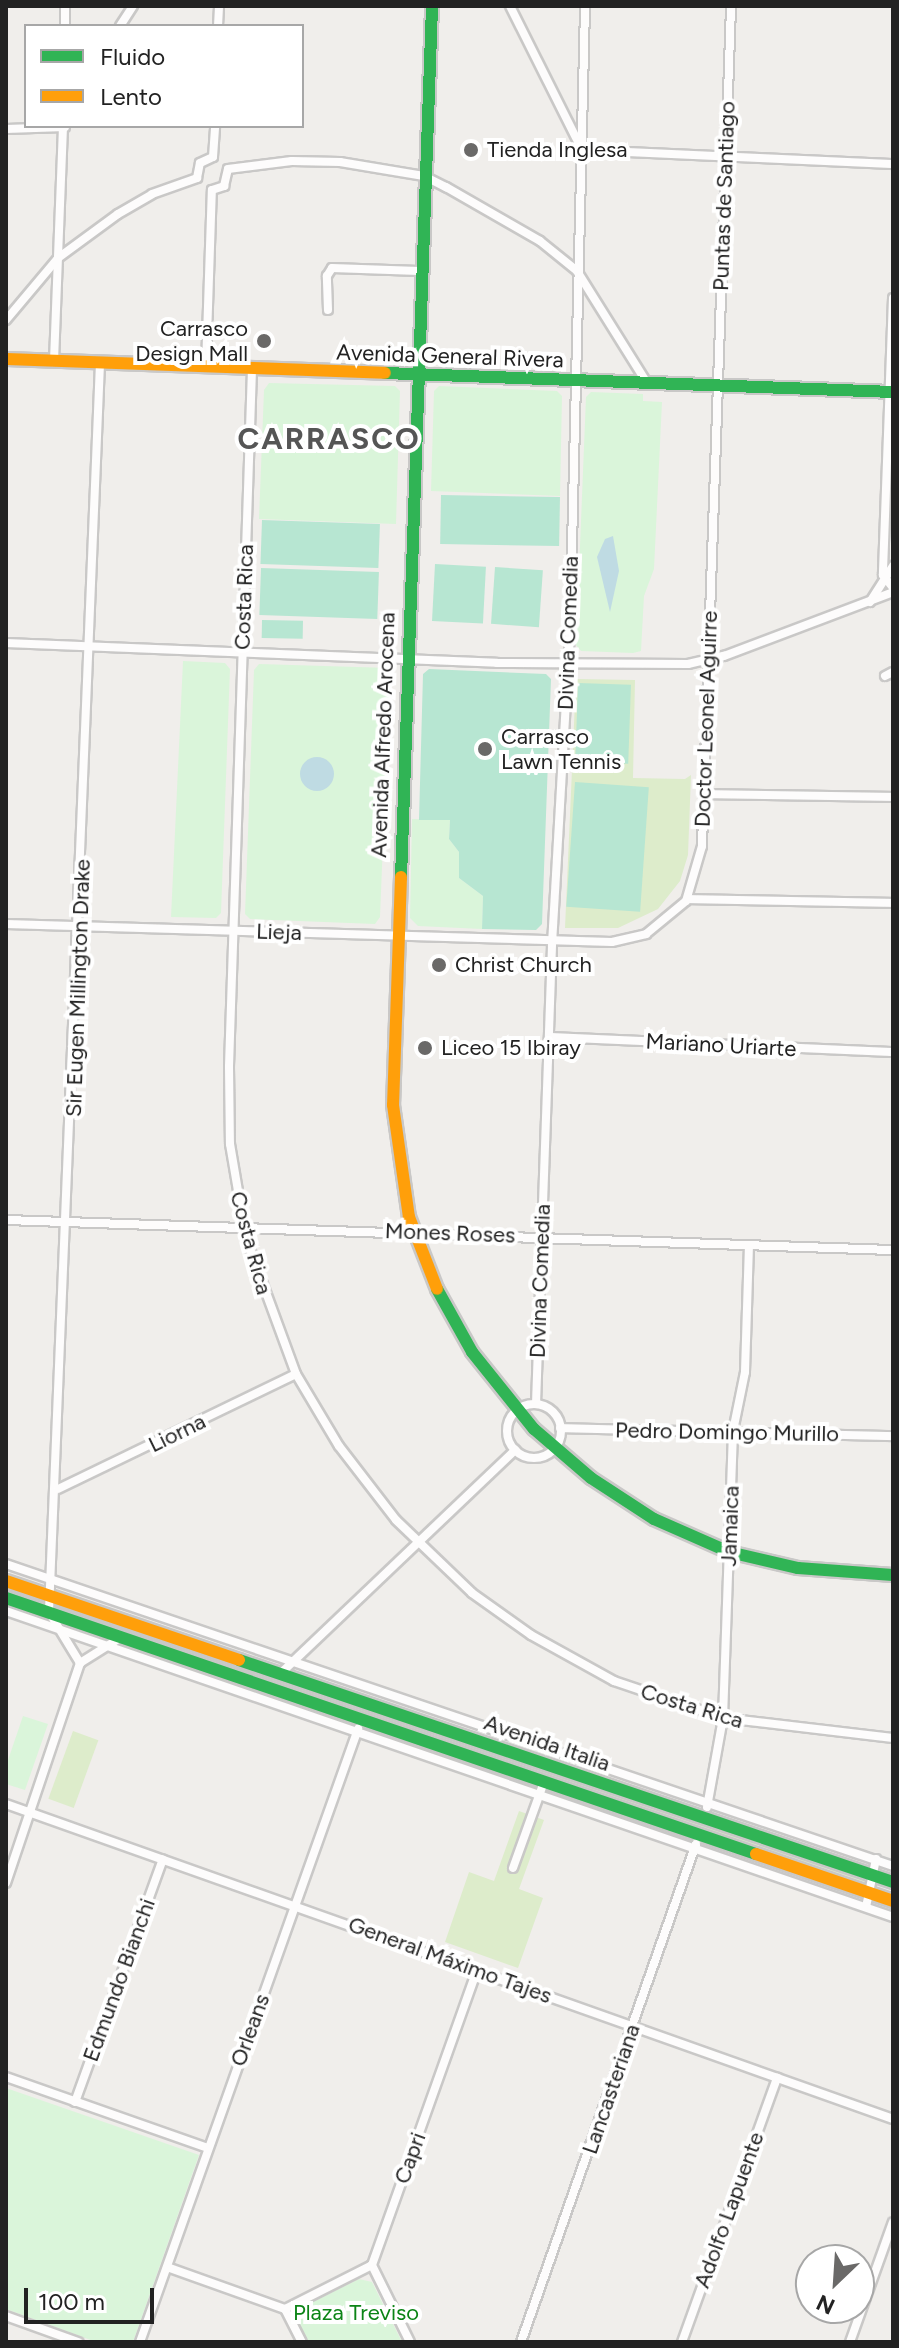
<!DOCTYPE html>
<html>
<head>
<meta charset="utf-8">
<style>
	body { margin:0 }
	#map { position:relative; width:899px; height:2348px; overflow:hidden; background:#f0eeeb; font-family:Figtree,sans-serif }
	div>[style] { position:absolute }
	[style*='--x'] { left:calc(var(--x)*1px); top:calc(var(--y)*1px); width:calc(var(--w)*1px); rotate:calc(var(--a)*1deg) }
	.grass>* { inset:0; background:#ddeccb; transform-origin:0 0 }
	.park>* { inset:0; background:#daf5da }
	.pitch>* { inset:0; background:#b7e6d2; transform-origin:0 0 }
	.water>* { inset:0; background:#bfdbe3 }
	.round { border-radius:50% }
	.roads { filter:drop-shadow(2px 0 #c9c8c7) drop-shadow(-2px 0 #c9c8c7) drop-shadow(0 2px #c9c8c7) drop-shadow(0 -2px #c9c8c7) }
	.street>* { height:8px; margin:-4px; padding:0 4px; transform-origin:4px; border-radius:4px; background:#fdfcfc }
	.street>.ring { margin:-4px; padding:0; box-sizing:content-box; background:none; border:8px solid #fdfcfc; border-radius:50% }
	.fast>* { height:12px; margin:-6px; padding:0 6px; transform-origin:6px; border-radius:6px; background:#30b455 }
	.slow>* { height:12px; margin:-6px; padding:0 6px; transform-origin:6px; border-radius:6px; background:#ff9f0a }
	.dots>* { width:22px; height:22px; translate:-50% -50%; box-sizing:border-box; border:4px solid #fff; border-radius:50% }
	span { translate:-50% -50%; white-space:nowrap; text-align:center; line-height:1.15; -webkit-text-stroke:8px #fff; paint-order:stroke }
	.poi-label { font-size:22px; color:#222 }
	.left { translate:0 -50%; text-align:left }
	.right { translate:-100% -50%; text-align:right }
	.street-label { font-size:22px; color:#222 }
	.park-label { font-size:22px; color:#0c8416 }
	.district-label { font-size:30px; color:#555; font-weight:700; letter-spacing:2px }
	.frame { position:absolute; inset:0; border:8px solid #222; pointer-events:none }
	.legend { position:absolute; left:24px; top:24px; width:280px; height:104px; box-sizing:border-box; background:#fff; border:2px solid #a7a7a7; margin:0; padding:10px 14px; list-style:none; font-size:24px; color:#222 }
	.legend li { display:flex; align-items:center; gap:16px; height:40px }
	.legend b { width:40px; border:2px solid #a7a7a7 }
	.north { position:absolute; left:795px; top:2244px; width:80px; height:80px; box-sizing:border-box; background:#fff; border:2px solid #a7a7a7; border-radius:50%; rotate:205deg; font-size:22px; font-weight:700; line-height:32px; text-align:center; color:#222 }
	.north::after { content:''; display:block; margin:auto; width:28px; height:36px; background:#6a6968; clip-path:polygon(50% 0,100% 100%,50% 72%,0 100%) }
	.scale { position:absolute; left:24px; top:2288px; width:130px; height:36px; box-sizing:border-box; border:4px solid #222; border-top:0; padding-left:10px; font-size:24px; line-height:28px; white-space:nowrap; color:#222; -webkit-text-stroke:6px #fff; paint-order:stroke }
</style>
</head>
<body>
<div id="map">
	<div class="grass">
		<i style="clip-path:polygon(576px 679px,635px 680px,633px 778px,685px 779px,691px 775px,688px 855px,680px 881px,658px 909px,618px 928px,565px 928px)"></i>
		<i style="clip-path:polygon(70px 1609px,868px 1881px,867px 1883px,68px 1613px)"></i>
		<i style="left:73px;top:1731px;width:27px;height:72px;rotate:20deg"></i>
		<i style="clip-path:polygon(519px 1811px,544px 1820px,519px 1889px,543px 1898px,518px 1968px,445px 1942px,469px 1872px,494px 1881px)"></i>
	</div>
	<div class="park">
		<i style="clip-path:polygon(269px 383px,395px 386px,400px 391px,396px 524px,259px 519px,264px 390px)"></i>
		<i style="clip-path:polygon(439px 386px,557px 391px,562px 396px,560px 496px,431px 491px,434px 391px)"></i>
		<i style="clip-path:polygon(591px 392px,643px 394px,643px 401px,662px 402px,654px 569px,644px 596px,641px 651px,633px 653px,581px 651px,576px 645px,586px 397px)"></i>
		<i style="clip-path:polygon(183px 661px,225px 663px,230px 669px,221px 913px,216px 918px,171px 917px)"></i>
		<i style="clip-path:polygon(259px 664px,390px 668px,380px 917px,375px 924px,250px 919px,245px 914px,254px 670px)"></i>
		<i style="clip-path:polygon(412px 819px,450px 820px,449px 839px,459px 852px,459px 878px,483px 896px,482px 929px,418px 926px,410px 918px)"></i>
		<i style="clip-path:polygon(23px 1716px,48px 1724px,25px 1790px,6px 1784px,6px 1766px)"></i>
		<i style="clip-path:polygon(6px 2088px,199px 2155px,133px 2342px,96px 2342px,6px 2309px)"></i>
		<i style="clip-path:polygon(359px 2279px,372px 2282px,402px 2342px,306px 2342px,296px 2322px,297px 2310px)"></i>
	</div>
	<div class="pitch">
		<i style="left:441px;top:495px;width:119px;height:49px;rotate:1deg"></i>
		<i style="left:262px;top:520px;width:118px;height:44px;rotate:2deg"></i>
		<i style="left:435px;top:564px;width:51px;height:57px;rotate:3deg"></i>
		<i style="left:495px;top:567px;width:48px;height:57px;rotate:4deg"></i>
		<i style="left:261px;top:568px;width:118px;height:47px;rotate:2deg"></i>
		<i style="left:262px;top:620px;width:41px;height:18px;rotate:1deg"></i>
		<i style="clip-path:polygon(429px 669px,546px 674px,551px 679px,542px 924px,536px 930px,482px 929px,483px 896px,459px 878px,459px 852px,449px 839px,450px 820px,419px 820px,423px 674px)"></i>
		<i style="left:578px;top:683px;width:53px;height:79px;rotate:2deg"></i>
		<i style="left:575px;top:782px;width:74px;height:125px;rotate:4deg"></i>
	</div>
	<div class="water">
		<i style="clip-path:polygon(613px 536px,619px 571px,610px 612px,597px 557px,605px 539px)"></i>
		<i class="round" style="left:300px;top:757px;width:34px;height:34px"></i>
	</div>
	<div class="roads">
		<div class="street">
			<i style="--x:510;--y:6;--w:161;--a:63.4"></i>
			<i style="--x:582;--y:150;--w:311;--a:2.6"></i>
			<i style="--x:65;--y:26;--w:20;--a:-90"></i>
			<i style="--x:120;--y:26;--w:24;--a:-57"></i>
			<i style="--x:218;--y:26;--w:20;--a:-87"></i>
			<i style="--x:6;--y:129;--w:59;--a:-1.9"></i>
			<i style="--x:213;--y:157;--w:31;--a:-86"></i>
			<i style="--x:228;--y:169;--w:64;--a:-7.1"></i>
			<i style="--x:292;--y:161;--w:48;--a:1.2"></i>
			<i style="--x:340;--y:162;--w:85;--a:9.5"></i>
			<i style="--x:424;--y:176;--w:25;--a:27"></i>
			<i style="--x:446;--y:187;--w:108;--a:29.9"></i>
			<i style="--x:540;--y:241;--w:48;--a:39"></i>
			<i style="--x:577;--y:271;--w:132;--a:58"></i>
			<i style="--x:197;--y:178;--w:15;--a:-79"></i>
			<i style="--x:200;--y:163;--w:14;--a:-25"></i>
			<i style="--x:212;--y:190;--w:13;--a:-18"></i>
			<i style="--x:224;--y:186;--w:17;--a:-77"></i>
			<i style="--x:893;--y:298;--w:277;--a:92.1"></i>
			<i style="--x:883;--y:575;--w:16;--a:52"></i>
			<i style="--x:328;--y:310;--w:34;--a:-92"></i>
			<i style="--x:327;--y:276;--w:9;--a:-58"></i>
			<i style="--x:332;--y:268;--w:87;--a:2"></i>
			<i style="--x:6;--y:320;--w:81;--a:-50"></i>
			<i style="--x:58;--y:258;--w:74;--a:-36.3"></i>
			<i style="--x:118;--y:214;--w:39;--a:-30"></i>
			<i style="--x:152;--y:194;--w:48;--a:-19.6"></i>
			<i style="--x:54;--y:361;--w:235;--a:-87.8"></i>
			<i style="--x:100;--y:363;--w:1250;--a:92.34"></i>
			<i style="--x:49;--y:1612;--w:60;--a:58.7"></i>
			<i style="--x:80;--y:1663;--w:47;--a:-32"></i>
			<i style="--x:206;--y:367;--w:177;--a:-88.1"></i>
			<i style="--x:252;--y:369;--w:698;--a:91.89"></i>
			<i style="--x:229;--y:1067;--w:77;--a:89.3"></i>
			<i style="--x:230;--y:1144;--w:95;--a:80.3"></i>
			<i style="--x:246;--y:1238;--w:145;--a:69.8"></i>
			<i style="--x:296;--y:1374;--w:84;--a:59.2"></i>
			<i style="--x:339;--y:1446;--w:93;--a:52.4"></i>
			<i style="--x:396;--y:1520;--w:105;--a:43.8"></i>
			<i style="--x:472;--y:1593;--w:72;--a:35.4"></i>
			<i style="--x:531;--y:1635;--w:95;--a:29"></i>
			<i style="--x:614;--y:1681;--w:115;--a:18.7"></i>
			<i style="--x:723;--y:1718;--w:171;--a:6.7"></i>
			<i style="--x:870;--y:602;--w:43;--a:-57.4"></i>
			<i style="--x:6;--y:643;--w:491;--a:2.3"></i>
			<i style="--x:497;--y:663;--w:191;--a:0.3"></i>
			<i style="--x:688;--y:664;--w:37;--a:-13"></i>
			<i style="--x:724;--y:656;--w:181;--a:-20.7"></i>
			<i style="--x:885;--y:676;--w:9;--a:-27"></i>
			<i style="--x:703;--y:794;--w:190;--a:0.9"></i>
			<i style="--x:688;--y:899;--w:205;--a:1.1"></i>
			<i style="--x:6;--y:924;--w:606;--a:1.7"></i>
			<i style="--x:612;--y:942;--w:35;--a:-13"></i>
			<i style="--x:646;--y:934;--w:52;--a:-39.5"></i>
			<i style="--x:686;--y:901;--w:57;--a:-73.8"></i>
			<i style="--x:702;--y:846;--w:841;--a:-88.02"></i>
			<i style="--x:549;--y:1037;--w:344;--a:2.5"></i>
			<i style="--x:6;--y:1220;--w:888;--a:1.94"></i>
			<i style="--x:536;--y:1404;--w:460;--a:-88"></i>
			<i style="--x:552;--y:944;--w:315;--a:-86.7"></i>
			<i style="--x:570;--y:630;--w:624;--a:-88.62"></i>
			<i class="ring" style="left:507px;top:1404px;width:46px;height:46px"></i>
			<i style="--x:560;--y:1428;--w:333;--a:1.4"></i>
			<i style="--x:58;--y:1489;--w:264;--a:-25.8"></i>
			<i style="--x:6;--y:1564;--w:937;--a:18.8"></i>
			<i style="--x:6;--y:1611;--w:938;--a:19.03"></i>
			<i style="--x:280;--y:1674;--w:325;--a:-43.6"></i>
			<i style="--x:6;--y:1804;--w:941;--a:19.55"></i>
			<i style="--x:707;--y:1807;--w:90;--a:-79.8"></i>
			<i style="--x:723;--y:1718;--w:287;--a:-88"></i>
			<i style="--x:733;--y:1431;--w:60;--a:-78.5"></i>
			<i style="--x:745;--y:1372;--w:126;--a:-88.2"></i>
			<i style="--x:513;--y:1868;--w:91;--a:-70.2"></i>
			<i style="--x:6;--y:1883;--w:232;--a:-71.4"></i>
			<i style="--x:866;--y:1907;--w:49;--a:-78.2"></i>
			<i style="--x:6;--y:2077;--w:214;--a:19.4"></i>
			<i style="--x:75;--y:2102;--w:258;--a:-70.1"></i>
			<i style="--x:167;--y:2267;--w:125;--a:19.6"></i>
			<i style="--x:285;--y:2309;--w:97;--a:-26.8"></i>
			<i style="--x:285;--y:2309;--w:37;--a:63"></i>
			<i style="--x:6;--y:2316;--w:77;--a:19.9"></i>
			<i style="--x:140;--y:2342;--w:651;--a:-70.42"></i>
			<i style="--x:410;--y:2342;--w:86;--a:-116.3"></i>
			<i style="--x:372;--y:2265;--w:313;--a:-70.4"></i>
			<i style="--x:521;--y:2342;--w:528;--a:-70.64"></i>
			<i style="--x:682;--y:2342;--w:281;--a:-70.2"></i>
			<i style="--x:850;--y:2342;--w:127;--a:-70.3"></i>
		</div>
		<div class="fast">
			<i style="--x:385;--y:373;--w:508;--a:2.14"></i>
			<i style="--x:401;--y:877;--w:872;--a:-87.96"></i>
			<i style="--x:437;--y:1289;--w:72;--a:60.9"></i>
			<i style="--x:472;--y:1352;--w:99;--a:51.2"></i>
			<i style="--x:534;--y:1429;--w:75;--a:40.7"></i>
			<i style="--x:591;--y:1478;--w:75;--a:33.1"></i>
			<i style="--x:654;--y:1519;--w:82;--a:23.7"></i>
			<i style="--x:729;--y:1552;--w:71;--a:13.1"></i>
			<i style="--x:798;--y:1568;--w:95;--a:4.2"></i>
			<i style="--x:6;--y:1598;--w:792;--a:18.85"></i>
			<i style="--x:239;--y:1660;--w:691;--a:18.75"></i>
		</div>
		<div class="slow">
			<i style="--x:6;--y:359;--w:379;--a:2.1"></i>
			<i style="--x:401;--y:877;--w:228;--a:92"></i>
			<i style="--x:393;--y:1105;--w:113;--a:81.9"></i>
			<i style="--x:409;--y:1217;--w:77;--a:68.7"></i>
			<i style="--x:6;--y:1581;--w:246;--a:18.7"></i>
			<i style="--x:756;--y:1854;--w:145;--a:18.9"></i>
		</div>
	</div>
	<div class="dots">
		<i style="left:471px;top:150px;background:#6a6968"></i>
		<i style="left:264px;top:341px;background:#6a6968"></i>
		<i style="left:485px;top:749px;background:#6a6968"></i>
		<i style="left:439px;top:965px;background:#6a6968"></i>
		<i style="left:425px;top:1048px;background:#6a6968"></i>
	</div>
	<div class="poi-label">
		<span class="left" style="left:487px;top:150px">Tienda Inglesa</span>
		<span class="right" style="left:248px;top:341px">Carrasco<br>Design Mall</span>
		<span class="left" style="left:501px;top:749px">Carrasco<br>Lawn Tennis</span>
		<span class="left" style="left:455px;top:965px">Christ Church</span>
		<span class="left" style="left:441px;top:1048px">Liceo 15 Ibiray</span>
	</div>
	<div class="street-label">
		<span style="left:724px;top:196px;rotate:-88deg">Puntas de Santiago</span>
		<span style="left:450px;top:356px;rotate:2deg">Avenida General Rivera</span>
		<span style="left:244px;top:597px;rotate:-88deg">Costa Rica</span>
		<span style="left:568px;top:633px;rotate:-88deg">Divina Comedia</span>
		<span style="left:706px;top:719px;rotate:-88deg">Doctor Leonel Aguirre</span>
		<span style="left:383px;top:735px;rotate:-88deg">Avenida Alfredo Arocena</span>
		<span style="left:279px;top:932px;rotate:2deg">Lieja</span>
		<span style="left:78px;top:988px;rotate:-88deg">Sir Eugen Millington Drake</span>
		<span style="left:721px;top:1045px;rotate:3deg">Mariano Uriarte</span>
		<span style="left:450px;top:1233px;rotate:2deg">Mones Roses</span>
		<span style="left:251px;top:1243px;rotate:75deg">Costa Rica</span>
		<span style="left:540px;top:1281px;rotate:-88deg">Divina Comedia</span>
		<span style="left:727px;top:1432px;rotate:1deg">Pedro Domingo Murillo</span>
		<span style="left:177px;top:1433px;rotate:-26deg">Liorna</span>
		<span style="left:730px;top:1526px;rotate:-88deg">Jamaica</span>
		<span style="left:692px;top:1706px;rotate:17deg">Costa Rica</span>
		<span style="left:547px;top:1743px;rotate:19deg">Avenida Italia</span>
		<span style="left:450px;top:1960px;rotate:20deg">General Máximo Tajes</span>
		<span style="left:119px;top:1980px;rotate:-70deg">Edmundo Bianchi</span>
		<span style="left:250px;top:2030px;rotate:-70deg">Orleans</span>
		<span style="left:611px;top:2089px;rotate:-71deg">Lancasteriana</span>
		<span style="left:410px;top:2158px;rotate:-70deg">Capri</span>
		<span style="left:729px;top:2210px;rotate:-70deg">Adolfo Lapuente</span>
	</div>
	<div class="park-label">
		<span style="left:356px;top:2313px">Plaza Treviso</span>
	</div>
	<div class="district-label">
		<span style="left:329px;top:439px">CARRASCO</span>
	</div>
	<div class="frame"></div>
	<ul class="legend">
	<li><b style="height:10px;background:#30b455"></b>Fluido</li>
	<li><b style="height:10px;background:#ff9f0a"></b>Lento</li>
	</ul>
	<div class="north">N</div>
	<div class="scale">100 m</div>
</div>
</body>
</html>
